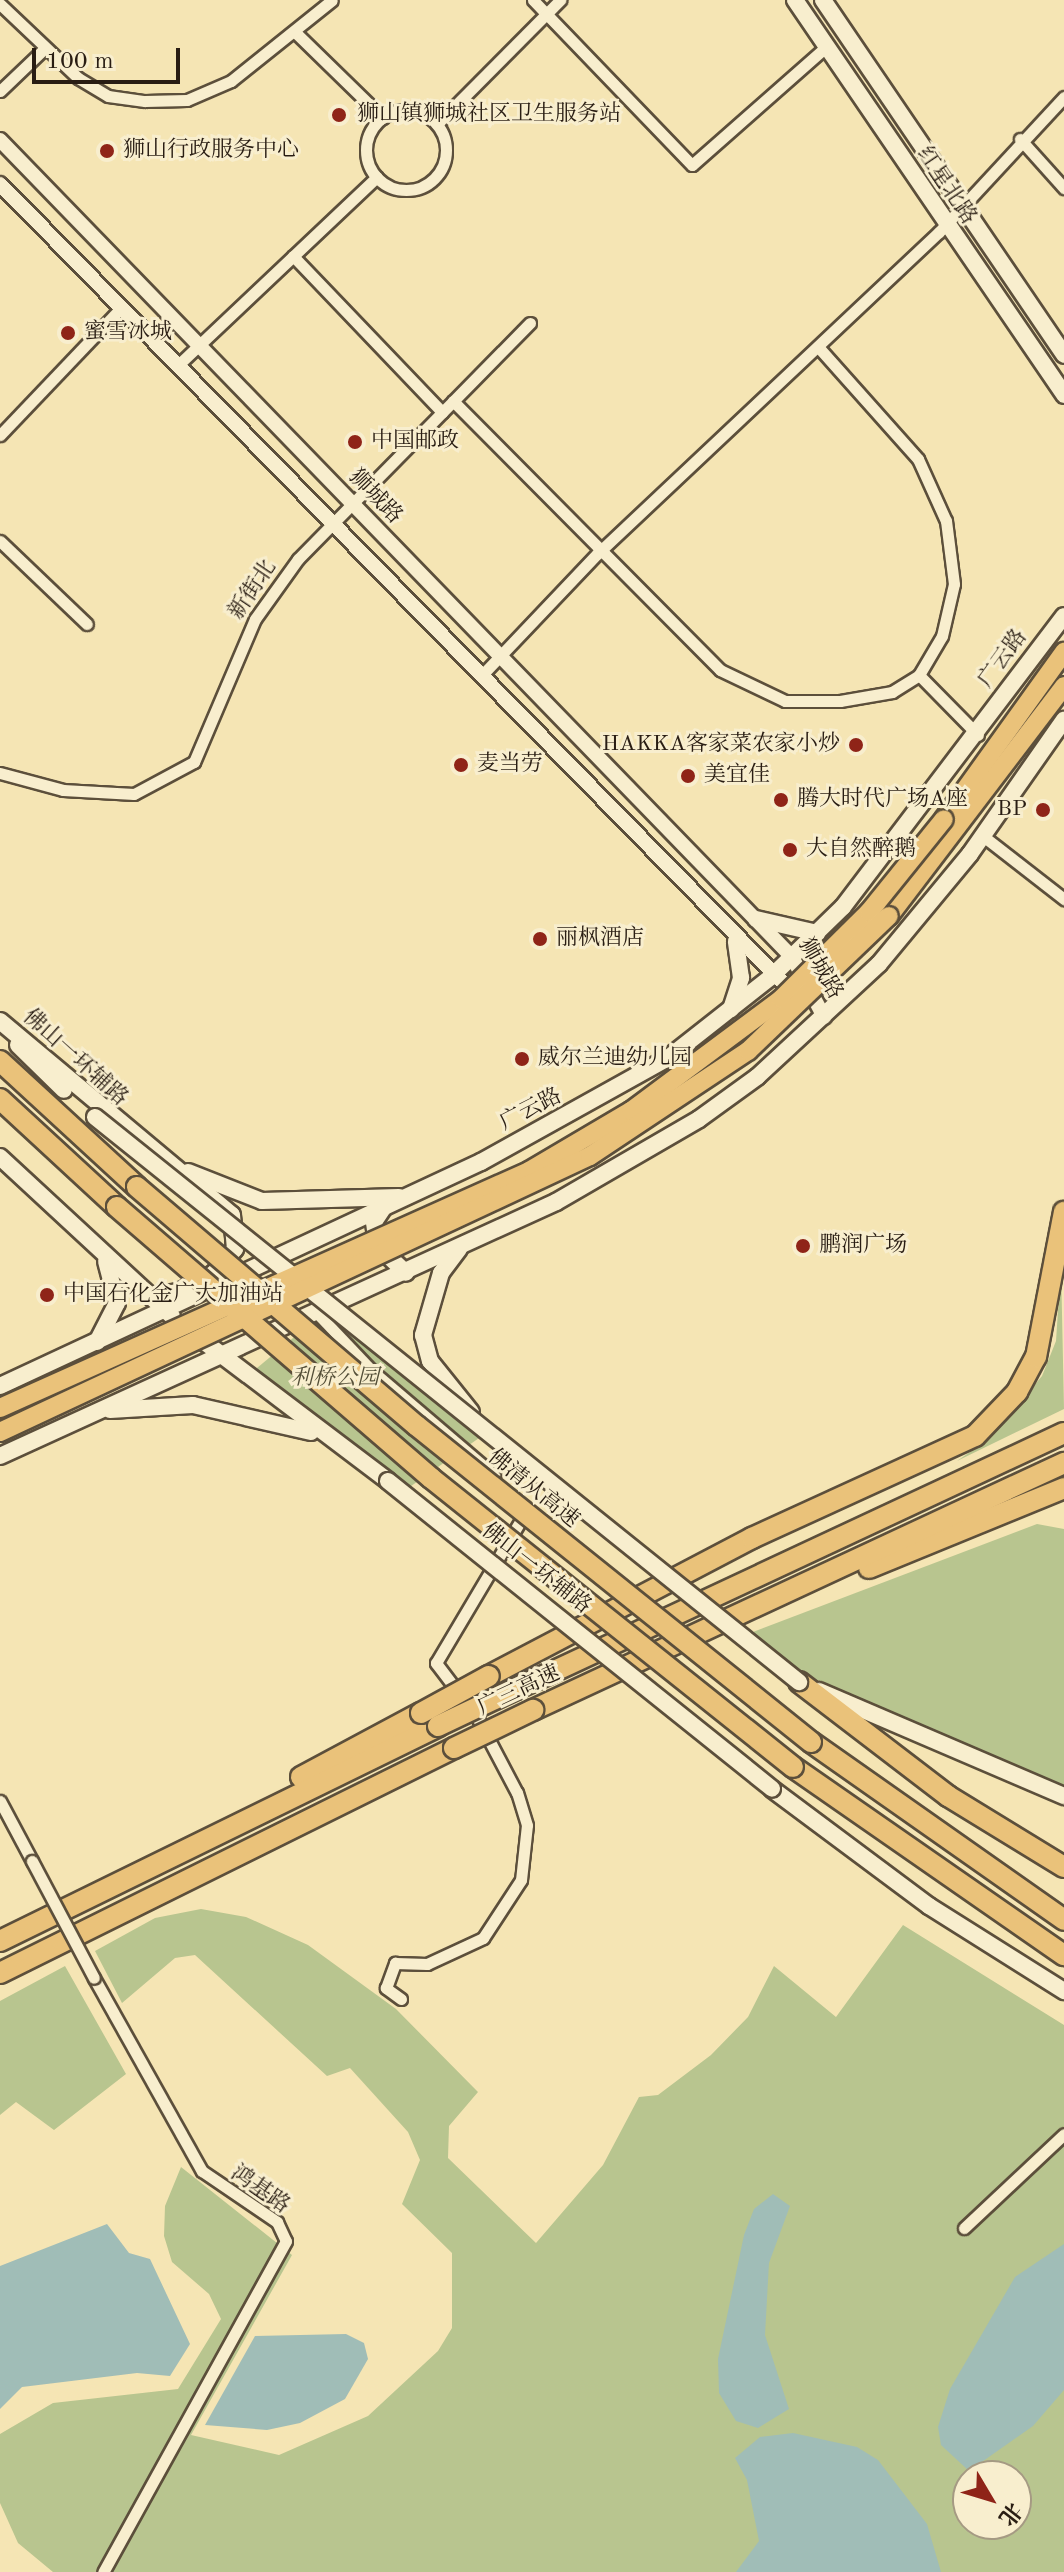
<!DOCTYPE html>
<html>
<head>
<meta charset="utf-8">
<style>
	body { margin:0 }
	#map { position:relative; width:1064px; height:2572px; overflow:hidden; background:#f5e5b4; font-family:"Old Standard TT","Noto Serif SC",serif }
	div>[style] { position:absolute }
	[style*='--x'] { left:calc(var(--x)*1px); top:calc(var(--y)*1px); width:calc(var(--w)*1px); rotate:calc(var(--a)*1deg) }
	.green>* { inset:0; background:#b8c58f }
	.water>* { inset:0; background:#a0bdb7 }
	.roads { filter:drop-shadow(2px 0 #5c4f3b) drop-shadow(-2px 0 #5c4f3b) drop-shadow(0 2px #5c4f3b) drop-shadow(0 -2px #5c4f3b) }
	.minor>* { height:11px; margin:-5.5px; padding:0 5.5px; transform-origin:5.5px; border-radius:5.5px; background:#f8eece }
	.minor>.ring { margin:-5.5px; padding:0; box-sizing:content-box; background:none; border:11px solid #f8eece; border-radius:50% }
	.tertiary>* { height:14px; margin:-7px; padding:0 7px; transform-origin:7px; border-radius:7px; background:#f8eece }
	.secondary>* { height:16px; margin:-8px; padding:0 8px; transform-origin:8px; border-radius:8px; background:#f8eece }
	.primary>* { height:18px; margin:-9px; padding:0 9px; transform-origin:9px; border-radius:9px; background:#eac27a }
	.motorway>* { height:20px; margin:-10px; padding:0 10px; transform-origin:10px; border-radius:10px; background:#eac27a }
	.bridges { filter:drop-shadow(2px 0 #5c4f3b) drop-shadow(-2px 0 #5c4f3b) drop-shadow(0 2px #5c4f3b) drop-shadow(0 -2px #5c4f3b) }
	.minor-bridge>* { height:11px; margin:-5.5px; padding:0 5.5px; transform-origin:5.5px; border-radius:5.5px; background:#f8eece }
	.secondary-bridge>* { height:16px; margin:-8px; padding:0 8px; transform-origin:8px; border-radius:8px; background:#f8eece }
	.primary-bridge>* { height:18px; margin:-9px; padding:0 9px; transform-origin:9px; border-radius:9px; background:#eac27a }
	.motorway-bridge>* { height:20px; margin:-10px; padding:0 10px; transform-origin:10px; border-radius:10px; background:#eac27a }
	.dots>* { width:22px; height:22px; translate:-50% -50%; box-sizing:border-box; border:4px solid #f8eece; border-radius:50% }
	span { translate:-50% -50%; white-space:nowrap; text-align:center; line-height:1.15; -webkit-text-stroke:6px #f8eece; paint-order:stroke }
	.poi-label { font-size:22px; color:#291d13 }
	.left { translate:0 -50%; text-align:left }
	.right { translate:-100% -50%; text-align:right }
	.street-label { font-size:22px; color:#291d13 }
	.park-label { font-size:22px; color:#544f38; font-style:italic }
	.north { position:absolute; left:952px; top:2460px; width:80px; height:80px; box-sizing:border-box; background:#f8eece; border:2px solid #a59a83; border-radius:50%; rotate:128deg; font-size:22px; font-weight:700; line-height:32px; text-align:center; color:#291d13 }
	.north::after { content:''; display:block; margin:auto; width:28px; height:36px; background:#8f2418; clip-path:polygon(50% 0,100% 100%,50% 72%,0 100%) }
	.scale { position:absolute; left:32px; top:48px; width:148px; height:36px; box-sizing:border-box; border:4px solid #291d13; border-top:0; padding-left:10px; font-size:24px; line-height:28px; white-space:nowrap; color:#291d13; -webkit-text-stroke:6px #f8eece; paint-order:stroke }
</style>
</head>
<body>
<div id="map">
	<div class="green">
		<i style="clip-path:polygon(1061px 1265px,1064px 1409px,957px 1461px,990px 1438px,1042px 1376px,1056px 1341px)"></i>
		<i style="clip-path:polygon(329px 1308px,479px 1438px,397px 1496px,251px 1373px)"></i>
		<i style="clip-path:polygon(1037px 1524px,1064px 1529px,1064px 1789px,806px 1678px,753px 1632px)"></i>
		<i style="clip-path:polygon(evenodd,201px 1909px,246px 1917px,308px 1945px,396px 2009px,478px 2092px,449px 2126px,448px 2158px,536px 2243px,603px 2165px,639px 2097px,658px 2095px,711px 2055px,748px 2017px,774px 1966px,836px 2017px,903px 1925px,1064px 2025px,1064px 2572px,53px 2572px,18px 2543px,0 2503px,0 2434px,53px 2403px,178px 2389px,221px 2319px,209px 2294px,172px 2262px,164px 2236px,165px 2206px,181px 2167px,292px 2255px,191px 2435px,279px 2455px,368px 2416px,438px 2351px,452px 2328px,452px 2253px,402px 2204px,420px 2160px,408px 2132px,350px 2068px,327px 2076px,195px 1955px,175px 1958px,122px 2003px,95px 1951px,155px 1918px,201px 1909px,968px 2476px,1016px 2476px,1016px 2524px,968px 2524px,968px 2476px)"></i>
		<i style="clip-path:polygon(65px 1966px,126px 2074px,54px 2130px,16px 2102px,0 2115px,0 2001px)"></i>
	</div>
	<div class="water">
		<i style="clip-path:polygon(773px 2194px,790px 2206px,769px 2263px,765px 2335px,789px 2409px,758px 2428px,736px 2421px,719px 2393px,718px 2359px,744px 2235px,754px 2209px)"></i>
		<i style="clip-path:polygon(107px 2224px,129px 2253px,150px 2259px,190px 2344px,170px 2376px,137px 2373px,22px 2387px,0 2409px,0 2266px)"></i>
		<i style="clip-path:polygon(1064px 2244px,1064px 2390px,1033px 2426px,969px 2471px,941px 2445px,938px 2427px,950px 2389px,1015px 2277px)"></i>
		<i style="clip-path:polygon(346px 2334px,364px 2343px,368px 2359px,345px 2399px,300px 2423px,267px 2430px,205px 2425px,255px 2336px)"></i>
		<i style="clip-path:polygon(793px 2433px,857px 2447px,878px 2460px,927px 2524px,941px 2572px,736px 2572px,759px 2541px,747px 2480px,735px 2458px,760px 2437px)"></i>
	</div>
	<div class="roads">
		<div class="minor">
			<i style="--x:533;--y:0;--w:229;--a:46.1"></i>
			<i style="--x:692;--y:165;--w:179;--a:-41.4"></i>
			<i style="--x:0;--y:4;--w:108;--a:43.5"></i>
			<i style="--x:78;--y:78;--w:35;--a:31"></i>
			<i style="--x:108;--y:96;--w:37;--a:8"></i>
			<i style="--x:145;--y:101;--w:42;--a:-1.4"></i>
			<i style="--x:187;--y:100;--w:48;--a:-23.4"></i>
			<i style="--x:231;--y:81;--w:129;--a:-38.7"></i>
			<i style="--x:297;--y:34;--w:120;--a:44.3"></i>
			<i style="--x:0;--y:91;--w:61;--a:-43.7"></i>
			<i class="ring" style="left:366px;top:110px;width:69px;height:69px"></i>
			<i style="--x:437;--y:124;--w:175;--a:-45.2"></i>
			<i style="--x:1020;--y:139;--w:66;--a:48.1"></i>
			<i style="--x:293;--y:256;--w:216;--a:46.3"></i>
			<i style="--x:177;--y:366;--w:275;--a:-43.4"></i>
			<i style="--x:453;--y:401;--w:379;--a:45.2"></i>
			<i style="--x:720;--y:670;--w:72;--a:25.5"></i>
			<i style="--x:785;--y:701;--w:55;--a:0"></i>
			<i style="--x:840;--y:701;--w:53;--a:-9.8"></i>
			<i style="--x:892;--y:692;--w:32;--a:-32"></i>
			<i style="--x:919;--y:675;--w:45;--a:-59.5"></i>
			<i style="--x:942;--y:636;--w:53;--a:-77"></i>
			<i style="--x:954;--y:584;--w:64;--a:-97.2"></i>
			<i style="--x:946;--y:521;--w:68;--a:-114.3"></i>
			<i style="--x:918;--y:459;--w:147;--a:-131.7"></i>
			<i style="--x:0;--y:435;--w:175;--a:-46.4"></i>
			<i style="--x:0;--y:541;--w:120;--a:43.7"></i>
			<i style="--x:482;--y:675;--w:167;--a:-46.5"></i>
			<i style="--x:597;--y:554;--w:470;--a:-43.3"></i>
			<i style="--x:939;--y:232;--w:184;--a:-47.2"></i>
			<i style="--x:919;--y:675;--w:84;--a:45.5"></i>
			<i style="--x:0;--y:773;--w:65;--a:15.1"></i>
			<i style="--x:63;--y:790;--w:71;--a:3.2"></i>
			<i style="--x:134;--y:794;--w:68;--a:-28.1"></i>
			<i style="--x:194;--y:762;--w:155;--a:-66.9"></i>
			<i style="--x:255;--y:619;--w:74;--a:-54.4"></i>
			<i style="--x:298;--y:559;--w:331;--a:-45.5"></i>
			<i style="--x:983;--y:836;--w:103;--a:37.9"></i>
			<i style="--x:317;--y:1313;--w:79;--a:46.5"></i>
			<i style="--x:371;--y:1370;--w:162;--a:40.5"></i>
			<i style="--x:0;--y:1801;--w:68;--a:61.9"></i>
			<i style="--x:94;--y:1978;--w:221;--a:60.8"></i>
			<i style="--x:202;--y:2171;--w:91;--a:34.2"></i>
			<i style="--x:277;--y:2222;--w:21;--a:65"></i>
			<i style="--x:286;--y:2241;--w:378;--a:118.9"></i>
			<i style="--x:401;--y:1999;--w:19;--a:-144"></i>
			<i style="--x:386;--y:1988;--w:27;--a:-70"></i>
			<i style="--x:395;--y:1963;--w:32;--a:2"></i>
			<i style="--x:427;--y:1964;--w:62;--a:-24.9"></i>
			<i style="--x:483;--y:1938;--w:69;--a:-56.8"></i>
			<i style="--x:521;--y:1880;--w:55;--a:-83.8"></i>
			<i style="--x:527;--y:1825;--w:34;--a:-107"></i>
			<i style="--x:517;--y:1793;--w:86;--a:-117.8"></i>
			<i style="--x:477;--y:1717;--w:68;--a:-127.2"></i>
			<i style="--x:436;--y:1663;--w:178;--a:-59.3"></i>
			<i style="--x:964;--y:2228;--w:137;--a:-43.2"></i>
		</div>
		<div class="tertiary">
			<i style="--x:0;--y:140;--w:1138;--a:45.89"></i>
			<i style="--x:792;--y:957;--w:68;--a:61.9"></i>
			<i style="--x:0;--y:184;--w:1136;--a:45.57"></i>
		</div>
		<div class="secondary">
			<i style="--x:795;--y:0;--w:478;--a:55.7"></i>
			<i style="--x:823;--y:0;--w:429;--a:55.8"></i>
			<i style="--x:756;--y:919;--w:63;--a:12.9"></i>
			<i style="--x:731;--y:1009;--w:33;--a:-72"></i>
			<i style="--x:741;--y:978;--w:37;--a:-98"></i>
			<i style="--x:0;--y:1021;--w:302;--a:39.9"></i>
			<i style="--x:232;--y:1215;--w:34;--a:85"></i>
			<i style="--x:235;--y:1249;--w:33;--a:131"></i>
			<i style="--x:213;--y:1274;--w:38;--a:152"></i>
			<i style="--x:179;--y:1292;--w:28;--a:172"></i>
			<i style="--x:18;--y:1045;--w:64;--a:44.4"></i>
			<i style="--x:0;--y:1157;--w:234;--a:42.8"></i>
			<i style="--x:188;--y:1172;--w:79;--a:21.4"></i>
			<i style="--x:262;--y:1201;--w:137;--a:-1.7"></i>
			<i style="--x:384;--y:1207;--w:18;--a:124"></i>
			<i style="--x:374;--y:1222;--w:23;--a:83"></i>
			<i style="--x:377;--y:1245;--w:40;--a:44"></i>
			<i style="--x:459;--y:1249;--w:30;--a:127"></i>
			<i style="--x:441;--y:1273;--w:65;--a:106.2"></i>
			<i style="--x:423;--y:1335;--w:27;--a:75"></i>
			<i style="--x:430;--y:1361;--w:65;--a:51.2"></i>
			<i style="--x:190;--y:1331;--w:248;--a:37.1"></i>
			<i style="--x:97;--y:1342;--w:44;--a:-62.9"></i>
			<i style="--x:117;--y:1303;--w:43;--a:-104.7"></i>
			<i style="--x:0;--y:1386;--w:531;--a:-24.97"></i>
			<i style="--x:481;--y:1162;--w:214;--a:-29.1"></i>
			<i style="--x:668;--y:1058;--w:131;--a:-38.2"></i>
			<i style="--x:771;--y:977;--w:100;--a:-44.2"></i>
			<i style="--x:843;--y:907;--w:365;--a:-52.8"></i>
			<i style="--x:110;--y:1410;--w:83;--a:-3.4"></i>
			<i style="--x:193;--y:1405;--w:121;--a:12.9"></i>
			<i style="--x:0;--y:1456;--w:611;--a:-24.55"></i>
			<i style="--x:556;--y:1202;--w:165;--a:-30.1"></i>
			<i style="--x:699;--y:1119;--w:72;--a:-35.9"></i>
			<i style="--x:757;--y:1077;--w:166;--a:-42.8"></i>
			<i style="--x:879;--y:964;--w:143;--a:-50.4"></i>
			<i style="--x:970;--y:854;--w:164;--a:-55"></i>
			<i style="--x:819;--y:1691;--w:267;--a:23.2"></i>
			<i style="--x:772;--y:1789;--w:196;--a:36.7"></i>
			<i style="--x:929;--y:1906;--w:160;--a:32.2"></i>
		</div>
		<div class="primary">
			<i style="--x:944;--y:819;--w:206;--a:-54.3"></i>
			<i style="--x:889;--y:916;--w:289;--a:-52.7"></i>
		</div>
		<div class="motorway">
			<i style="--x:0;--y:1061;--w:186;--a:42.6"></i>
			<i style="--x:0;--y:1099;--w:159;--a:42.7"></i>
			<i style="--x:869;--y:1568;--w:211;--a:-22.3"></i>
			<i style="--x:489;--y:1676;--w:297;--a:-27.7"></i>
			<i style="--x:752;--y:1538;--w:245;--a:-24.6"></i>
			<i style="--x:975;--y:1436;--w:61;--a:-46.3"></i>
			<i style="--x:1017;--y:1392;--w:40;--a:-62"></i>
			<i style="--x:1036;--y:1357;--w:148;--a:-79.1"></i>
			<i style="--x:799;--y:1682;--w:188;--a:37.4"></i>
			<i style="--x:948;--y:1796;--w:136;--a:31.5"></i>
			<i style="--x:516;--y:1689;--w:605;--a:-25.04"></i>
			<i style="--x:533;--y:1710;--w:586;--a:-24.95"></i>
			<i style="--x:811;--y:1742;--w:309;--a:35.1"></i>
			<i style="--x:793;--y:1767;--w:330;--a:34.8"></i>
			<i style="--x:301;--y:1777;--w:136;--a:-28.1"></i>
			<i style="--x:0;--y:1941;--w:488;--a:-26.1"></i>
			<i style="--x:0;--y:1973;--w:507;--a:-26.36"></i>
		</div>
	</div>
	<div class="bridges">
		<div class="minor-bridge">
			<i style="--x:32;--y:1861;--w:132;--a:62.1"></i>
		</div>
		<div class="secondary-bridge">
			<i style="--x:95;--y:1117;--w:903;--a:38.75"></i>
			<i style="--x:388;--y:1481;--w:492;--a:38.7"></i>
		</div>
		<div class="primary-bridge">
			<i style="--x:0;--y:1408;--w:580;--a:-24.13"></i>
			<i style="--x:529;--y:1171;--w:118;--a:-30.5"></i>
			<i style="--x:631;--y:1111;--w:187;--a:-36.7"></i>
			<i style="--x:781;--y:999;--w:124;--a:-44.7"></i>
			<i style="--x:869;--y:912;--w:119;--a:-51.1"></i>
			<i style="--x:0;--y:1432;--w:651;--a:-25.07"></i>
			<i style="--x:590;--y:1156;--w:190;--a:-33.6"></i>
			<i style="--x:748;--y:1051;--w:195;--a:-43.8"></i>
		</div>
		<div class="motorway-bridge">
			<i style="--x:137;--y:1187;--w:368;--a:40.5"></i>
			<i style="--x:417;--y:1426;--w:505;--a:38.73"></i>
			<i style="--x:117;--y:1207;--w:415;--a:40.8"></i>
			<i style="--x:431;--y:1478;--w:463;--a:38.6"></i>
			<i style="--x:421;--y:1713;--w:77;--a:-28.6"></i>
			<i style="--x:438;--y:1726;--w:86;--a:-25.4"></i>
			<i style="--x:454;--y:1748;--w:88;--a:-25.7"></i>
		</div>
	</div>
	<div class="dots">
		<i style="left:339px;top:115px;background:#8f2418"></i>
		<i style="left:107px;top:151px;background:#8f2418"></i>
		<i style="left:68px;top:333px;background:#8f2418"></i>
		<i style="left:355px;top:442px;background:#8f2418"></i>
		<i style="left:856px;top:745px;background:#8f2418"></i>
		<i style="left:461px;top:765px;background:#8f2418"></i>
		<i style="left:688px;top:776px;background:#8f2418"></i>
		<i style="left:781px;top:800px;background:#8f2418"></i>
		<i style="left:1043px;top:810px;background:#8f2418"></i>
		<i style="left:790px;top:850px;background:#8f2418"></i>
		<i style="left:540px;top:939px;background:#8f2418"></i>
		<i style="left:522px;top:1059px;background:#8f2418"></i>
		<i style="left:803px;top:1246px;background:#8f2418"></i>
		<i style="left:47px;top:1295px;background:#8f2418"></i>
	</div>
	<div class="poi-label">
		<span class="left" style="left:357px;top:115px">狮山镇狮城社区卫生服务站</span>
		<span class="left" style="left:123px;top:151px">狮山行政服务中心</span>
		<span class="left" style="left:84px;top:333px">蜜雪冰城</span>
		<span class="left" style="left:371px;top:442px">中国邮政</span>
		<span class="right" style="left:840px;top:745px">HAKKA客家菜农家小炒</span>
		<span class="left" style="left:477px;top:765px">麦当劳</span>
		<span class="left" style="left:704px;top:776px">美宜佳</span>
		<span class="left" style="left:797px;top:800px">腾大时代广场A座</span>
		<span class="right" style="left:1027px;top:810px">BP</span>
		<span class="left" style="left:806px;top:850px">大自然醉鹅</span>
		<span class="left" style="left:556px;top:939px">丽枫酒店</span>
		<span class="left" style="left:538px;top:1059px">威尔兰迪幼儿园</span>
		<span class="left" style="left:819px;top:1246px">鹏润广场</span>
		<span class="left" style="left:63px;top:1295px">中国石化金广大加油站</span>
	</div>
	<div class="street-label">
		<span style="left:946px;top:186px;rotate:56deg">红星北路</span>
		<span style="left:375px;top:497px;rotate:46deg">狮城路</span>
		<span style="left:253px;top:590px;rotate:-56deg">新街北</span>
		<span style="left:1003px;top:659px;rotate:-54deg">广云路</span>
		<span style="left:820px;top:969px;rotate:60deg">狮城路</span>
		<span style="left:75px;top:1058px;rotate:42deg">佛山一环辅路</span>
		<span style="left:531px;top:1110px;rotate:-27deg">广云路</span>
		<span style="left:533px;top:1489px;rotate:39deg">佛清从高速</span>
		<span style="left:536px;top:1569px;rotate:38deg">佛山一环辅路</span>
		<span style="left:519px;top:1691px;rotate:-25deg">广三高速</span>
		<span style="left:260px;top:2190px;rotate:35deg">鸿基路</span>
	</div>
	<div class="park-label">
		<span style="left:335px;top:1379px">利桥公园</span>
	</div>
	<div class="north">北</div>
	<div class="scale">100 m</div>
</div>
</body>
</html>
